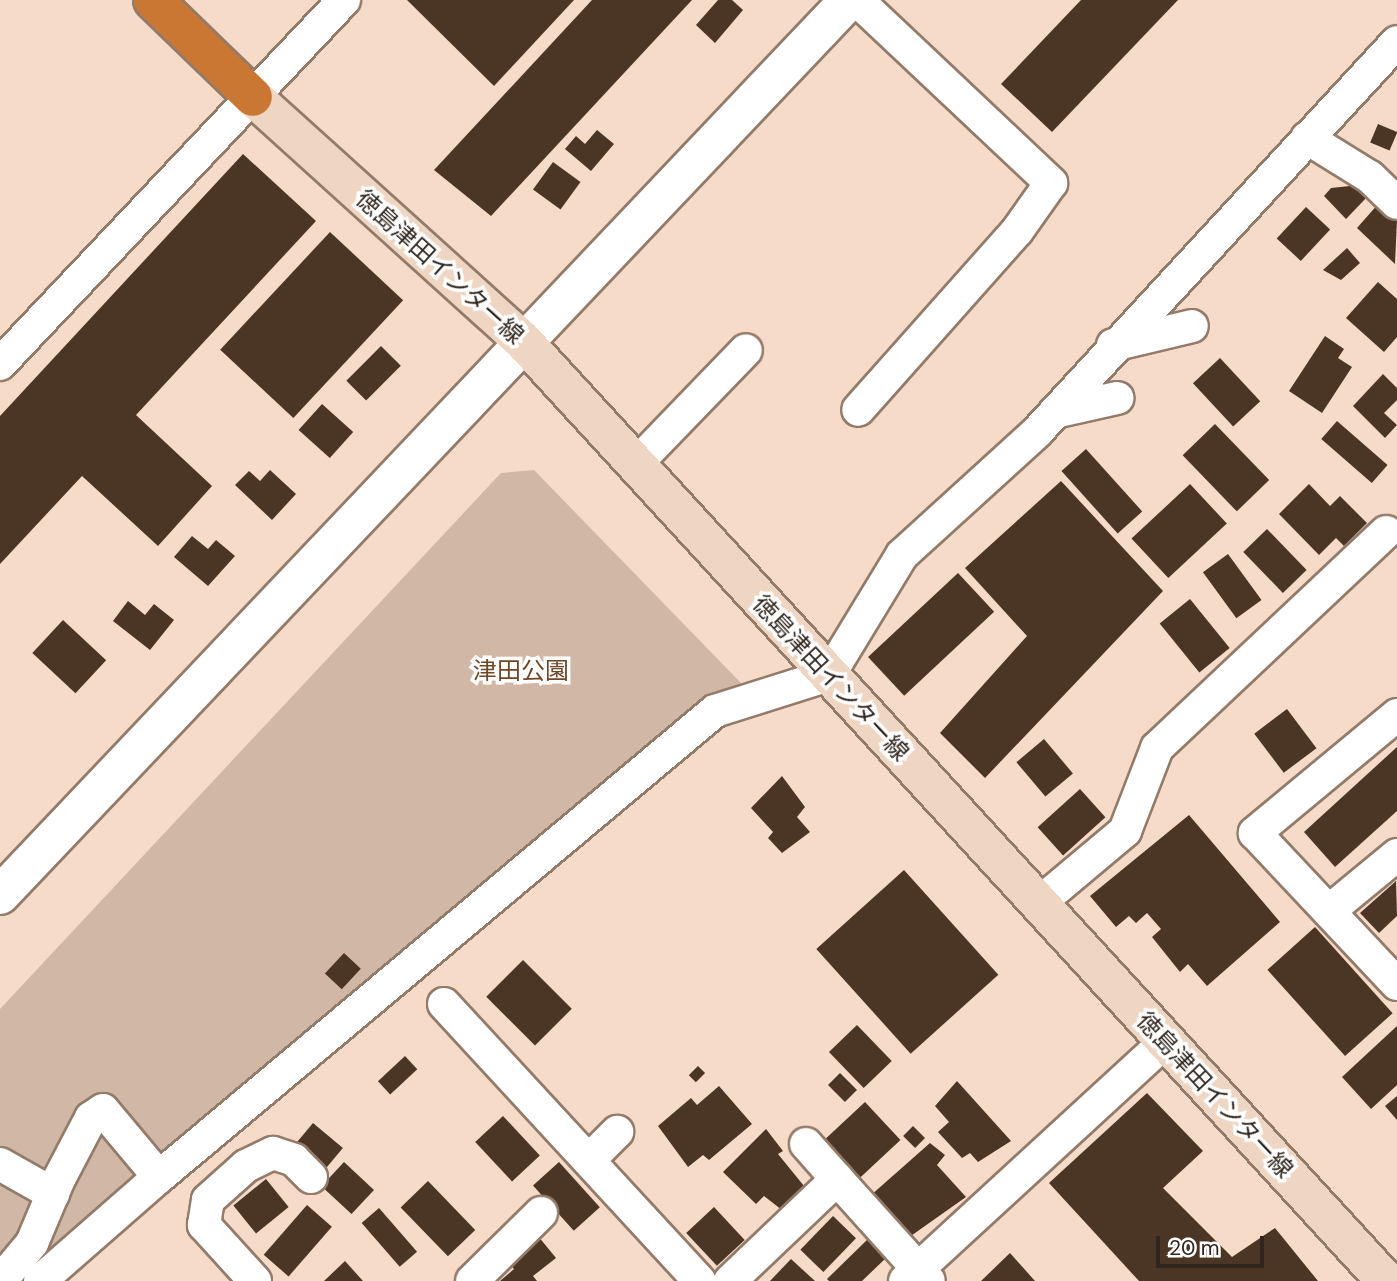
<!DOCTYPE html>
<html>
<head>
<meta charset="utf-8">
<style>
	body { margin:0 }
	#map { position:relative; width:1397px; height:1281px; overflow:hidden; background:#f6dbc8; font-family:"DM Sans","Noto Sans JP",sans-serif }
	div>[style] { position:absolute }
	[style*='--x'] { left:calc(var(--x)*1px); top:calc(var(--y)*1px); width:calc(var(--w)*1px); rotate:calc(var(--a)*1deg) }
	.green>* { inset:0; background:#d1b7a5 }
	.building>* { inset:0; background:#4b3626; transform-origin:0 0 }
	.roads { filter:drop-shadow(2px 0 #937b6a) drop-shadow(-2px 0 #937b6a) drop-shadow(0 2px #937b6a) drop-shadow(0 -2px #937b6a) }
	.minor>* { height:32px; margin:-16px; padding:0 16px; transform-origin:16px; border-radius:16px; background:#fff }
	.tertiary>* { height:38px; margin:-19px; padding:0 19px; transform-origin:19px; border-radius:19px; background:#fff }
	.secondary>* { height:38px; margin:-19px; padding:0 19px; transform-origin:19px; border-radius:19px; background:#efd6c2 }
	.motorway>* { height:38px; margin:-19px; padding:0 19px; transform-origin:19px; border-radius:19px; background:#c97732 }
	span { translate:-50% -50%; white-space:nowrap; text-align:center; line-height:1.15; -webkit-text-stroke:7px #fff; paint-order:stroke }
	.street-label { font-size:24px; color:#2f251e }
	.park-label { font-size:24px; color:#714624 }
	.scale { position:absolute; left:1156px; top:1236px; width:108px; height:32px; box-sizing:border-box; border:4px solid #2f251e; border-top:0; padding-left:9px; font-size:21px; line-height:24px; white-space:nowrap; color:#2f251e; -webkit-text-stroke:5px #fff; paint-order:stroke }
</style>
</head>
<body>
<div id="map">
	<div class="green">
		<i style="clip-path:polygon(534px 470px,741px 683px,131px 1184px,30px 1281px,0 1281px,0 1009px,501px 473px)"></i>
	</div>
	<div class="building">
		<i style="clip-path:polygon(407px 0,574px 0,494px 86px)"></i>
		<i style="clip-path:polygon(592px 0,692px 0,491px 216px,434px 170px)"></i>
		<i style="clip-path:polygon(718px 0,732px 0,743px 10px,715px 43px,696px 25px)"></i>
		<i style="clip-path:polygon(1081px 0,1178px 0,1052px 132px,1001px 84px)"></i>
		<i style="left:1378px;top:124px;width:21px;height:20px;rotate:23deg"></i>
		<i style="clip-path:polygon(597px 130px,614px 144px,591px 171px,565px 149px,576px 136px,585px 144px)"></i>
		<i style="clip-path:polygon(243px 154px,316px 221px,136px 415px,212px 486px,158px 546px,82px 476px,0 564px,0 416px)"></i>
		<i style="left:553px;top:162px;width:34px;height:34px;rotate:36deg"></i>
		<i style="clip-path:polygon(1359px 185px,1369px 195px,1346px 219px,1324px 196px,1331px 188px)"></i>
		<i style="clip-path:polygon(1379px 203px,1397px 219px,1395px 264px,1357px 228px)"></i>
		<i style="left:1306px;top:207px;width:33px;height:43px;rotate:43deg"></i>
		<i style="left:330px;top:232px;width:100px;height:161px;rotate:43deg"></i>
		<i style="clip-path:polygon(1347px 248px,1360px 263px,1341px 280px,1323px 270px)"></i>
		<i style="clip-path:polygon(1378px 282px,1397px 299px,1397px 337px,1384px 352px,1346px 318px)"></i>
		<i style="clip-path:polygon(1325px 336px,1344px 349px,1338px 358px,1352px 367px,1322px 413px,1289px 391px)"></i>
		<i style="left:381px;top:346px;width:28px;height:49px;rotate:45deg"></i>
		<i style="left:1220px;top:358px;width:59px;height:37px;rotate:47deg"></i>
		<i style="clip-path:polygon(1383px 374px,1397px 388px,1397px 400px,1384px 413px,1397px 425px,1385px 438px,1353px 406px)"></i>
		<i style="left:322px;top:404px;width:42px;height:35px;rotate:42deg"></i>
		<i style="left:1337px;top:421px;width:67px;height:24px;rotate:41deg"></i>
		<i style="left:1215px;top:424px;width:78px;height:45px;rotate:46deg"></i>
		<i style="left:1086px;top:449px;width:84px;height:33px;rotate:48deg"></i>
		<i style="clip-path:polygon(270px 470px,296px 494px,272px 520px,235px 485px,249px 471px,260px 481px)"></i>
		<i style="clip-path:polygon(1061px 481px,1163px 591px,985px 778px,940px 733px,1027px 636px,965px 568px)"></i>
		<i style="left:1190px;top:484px;width:54px;height:80px;rotate:47deg"></i>
		<i style="clip-path:polygon(1309px 484px,1330px 506px,1340px 496px,1367px 523px,1344px 546px,1336px 538px,1319px 555px,1279px 514px)"></i>
		<i style="left:1267px;top:529px;width:57px;height:33px;rotate:46deg"></i>
		<i style="clip-path:polygon(192px 536px,208px 549px,216px 540px,235px 556px,208px 586px,174px 557px)"></i>
		<i style="left:1228px;top:554px;width:57px;height:31px;rotate:54deg"></i>
		<i style="left:958px;top:573px;width:53px;height:123px;rotate:47deg"></i>
		<i style="left:1190px;top:599px;width:63px;height:39px;rotate:51deg"></i>
		<i style="clip-path:polygon(128px 601px,145px 615px,154px 604px,174px 620px,150px 650px,113px 621px)"></i>
		<i style="left:63px;top:620px;width:59px;height:45px;rotate:43deg"></i>
		<i style="left:1287px;top:709px;width:49px;height:41px;rotate:53deg"></i>
		<i style="left:1044px;top:739px;width:45px;height:36px;rotate:50deg"></i>
		<i style="clip-path:polygon(1397px 747px,1397px 811px,1335px 867px,1304px 832px)"></i>
		<i style="clip-path:polygon(782px 776px,805px 807px,797px 817px,810px 832px,782px 853px,768px 838px,773px 832px,751px 808px)"></i>
		<i style="left:1080px;top:789px;width:38px;height:57px;rotate:48deg"></i>
		<i style="clip-path:polygon(1189px 815px,1280px 922px,1207px 986px,1188px 964px,1180px 972px,1152px 937px,1161px 929px,1147px 913px,1136px 923px,1129px 916px,1116px 927px,1090px 896px)"></i>
		<i style="left:904px;top:870px;width:141px;height:118px;rotate:48deg"></i>
		<i style="clip-path:polygon(1396px 881px,1397px 916px,1379px 933px,1360px 913px)"></i>
		<i style="left:1315px;top:927px;width:116px;height:64px;rotate:48deg"></i>
		<i style="left:344px;top:953px;width:23px;height:28px;rotate:43deg"></i>
		<i style="left:523px;top:960px;width:69px;height:52px;rotate:45deg"></i>
		<i style="left:857px;top:1025px;width:50px;height:39px;rotate:46deg"></i>
		<i style="clip-path:polygon(1397px 1026px,1397px 1085px,1371px 1109px,1342px 1077px)"></i>
		<i style="left:405px;top:1056px;width:18px;height:37px;rotate:47deg"></i>
		<i style="left:698px;top:1066px;width:10px;height:13px;rotate:45deg"></i>
		<i style="left:840px;top:1073px;width:24px;height:17px;rotate:45deg"></i>
		<i style="clip-path:polygon(957px 1081px,1011px 1141px,978px 1162px,970px 1153px,962px 1158px,938px 1132px,949px 1122px,935px 1106px)"></i>
		<i style="clip-path:polygon(719px 1086px,752px 1124px,709px 1160px,703px 1155px,688px 1167px,658px 1126px,691px 1098px,697px 1105px)"></i>
		<i style="clip-path:polygon(1147px 1093px,1203px 1151px,1163px 1188px,1232px 1257px,1275px 1228px,1318px 1281px,1139px 1281px,1049px 1183px)"></i>
		<i style="clip-path:polygon(1397px 1096px,1397px 1120px,1385px 1106px)"></i>
		<i style="left:865px;top:1102px;width:52px;height:55px;rotate:47deg"></i>
		<i style="left:503px;top:1116px;width:54px;height:38px;rotate:47deg"></i>
		<i style="left:313px;top:1123px;width:39px;height:27px;rotate:40deg"></i>
		<i style="left:913px;top:1126px;width:17px;height:14px;rotate:45deg"></i>
		<i style="clip-path:polygon(766px 1129px,783px 1151px,778px 1154px,804px 1186px,782px 1210px,764px 1196px,756px 1204px,723px 1172px)"></i>
		<i style="clip-path:polygon(930px 1143px,945px 1155px,937px 1165px,966px 1197px,908px 1238px,870px 1196px)"></i>
		<i style="left:344px;top:1162px;width:41px;height:33px;rotate:43deg"></i>
		<i style="left:559px;top:1162px;width:61px;height:35px;rotate:48deg"></i>
		<i style="left:266px;top:1179px;width:36px;height:42px;rotate:51deg"></i>
		<i style="left:428px;top:1181px;width:68px;height:38px;rotate:46deg"></i>
		<i style="left:307px;top:1205px;width:33px;height:66px;rotate:41deg"></i>
		<i style="left:714px;top:1207px;width:45px;height:38px;rotate:47deg"></i>
		<i style="left:379px;top:1208px;width:58px;height:23px;rotate:49deg"></i>
		<i style="left:833px;top:1216px;width:32px;height:47px;rotate:44deg"></i>
		<i style="clip-path:polygon(538px 1236px,556px 1258px,533px 1276px,537px 1281px,500px 1281px,514px 1269px,507px 1261px)"></i>
		<i style="clip-path:polygon(869px 1238px,888px 1256px,862px 1281px,829px 1281px,827px 1279px)"></i>
		<i style="clip-path:polygon(1010px 1253px,1035px 1281px,981px 1281px)"></i>
		<i style="clip-path:polygon(791px 1259px,815px 1281px,770px 1281px)"></i>
		<i style="clip-path:polygon(345px 1261px,363px 1281px,324px 1281px)"></i>
	</div>
	<div class="roads">
		<div class="minor">
			<i style="--x:857;--y:0;--w:267;--a:43.3"></i>
			<i style="--x:1051;--y:183;--w:59;--a:125.3"></i>
			<i style="--x:1017;--y:231;--w:239;--a:131.6"></i>
			<i style="--x:1307;--y:138;--w:74;--a:31.8"></i>
			<i style="--x:1370;--y:177;--w:37;--a:44"></i>
			<i style="--x:1113;--y:345;--w:81;--a:-13.5"></i>
			<i style="--x:0;--y:364;--w:501;--a:-46.62"></i>
			<i style="--x:1055;--y:412;--w:64;--a:-12.7"></i>
			<i style="--x:636;--y:464;--w:158;--a:-46"></i>
			<i style="--x:1397;--y:715;--w:185;--a:140.3"></i>
			<i style="--x:1255;--y:833;--w:207;--a:46.8"></i>
			<i style="--x:1038;--y:904;--w:114;--a:-40"></i>
			<i style="--x:1125;--y:831;--w:89;--a:-68.9"></i>
			<i style="--x:1157;--y:748;--w:315;--a:-43.3"></i>
			<i style="--x:1329;--y:911;--w:88;--a:-39.5"></i>
			<i style="--x:444;--y:1004;--w:377;--a:47.3"></i>
			<i style="--x:806;--y:1144;--w:47;--a:48.5"></i>
			<i style="--x:589;--y:1160;--w:40;--a:-45"></i>
			<i style="--x:0;--y:1164;--w:61;--a:29.5"></i>
			<i style="--x:2;--y:1279;--w:47;--a:-50.2"></i>
			<i style="--x:32;--y:1243;--w:67;--a:-67.2"></i>
			<i style="--x:58;--y:1181;--w:71;--a:-62.4"></i>
			<i style="--x:91;--y:1118;--w:14;--a:-34"></i>
			<i style="--x:103;--y:1110;--w:87;--a:50.1"></i>
			<i style="--x:40;--y:1281;--w:158;--a:-41.2"></i>
			<i style="--x:159;--y:1177;--w:725;--a:-39.97"></i>
			<i style="--x:715;--y:711;--w:120;--a:-17.5"></i>
			<i style="--x:829;--y:675;--w:140;--a:-58.7"></i>
			<i style="--x:902;--y:555;--w:181;--a:-42.3"></i>
			<i style="--x:1036;--y:433;--w:532;--a:-47.28"></i>
			<i style="--x:255;--y:1281;--w:76;--a:-132.3"></i>
			<i style="--x:204;--y:1225;--w:25;--a:-81"></i>
			<i style="--x:208;--y:1200;--w:51;--a:-41.8"></i>
			<i style="--x:246;--y:1166;--w:30;--a:-26"></i>
			<i style="--x:273;--y:1153;--w:22;--a:18"></i>
			<i style="--x:294;--y:1160;--w:24;--a:45"></i>
			<i style="--x:472;--y:1281;--w:97;--a:-44.6"></i>
			<i style="--x:730;--y:1281;--w:148;--a:-43.6"></i>
			<i style="--x:837;--y:1179;--w:137;--a:48"></i>
			<i style="--x:905;--y:1281;--w:353;--a:-42.6"></i>
		</div>
		<div class="tertiary">
			<i style="--x:0;--y:895;--w:1234;--a:-46.51"></i>
		</div>
		<div class="secondary">
			<i style="--x:253;--y:97;--w:364;--a:42.1"></i>
			<i style="--x:523;--y:341;--w:1276;--a:47.45"></i>
		</div>
		<div class="motorway">
			<i style="--x:153;--y:0;--w:139;--a:44.1"></i>
		</div>
	</div>
	<div class="street-label">
		<span style="left:440px;top:267px;rotate:42deg">徳島津田インター線</span>
		<span style="left:831px;top:678px;rotate:47deg">徳島津田インター線</span>
		<span style="left:1215px;top:1095px;rotate:47deg">徳島津田インター線</span>
	</div>
	<div class="park-label">
		<span style="left:521px;top:671px">津田公園</span>
	</div>
	<div class="scale">20 m</div>
</div>
</body>
</html>
